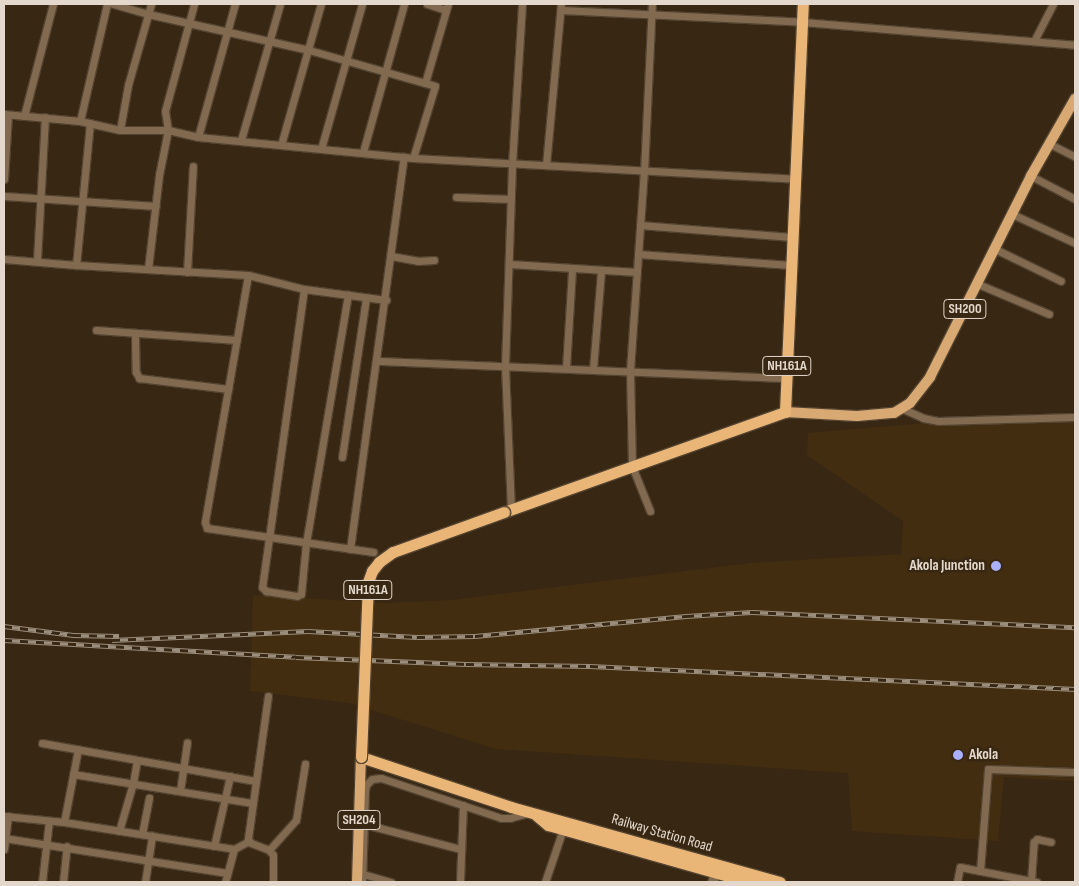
<!DOCTYPE html>
<html>
<head>
<meta charset="utf-8">
<style>
	body { margin:0 }
	#map { position:relative; width:1079px; height:886px; overflow:hidden; background:#382712; font-family:"Sofia Sans Condensed",sans-serif }
	div>[style] { position:absolute }
	[style*='--x'] { left:calc(var(--x)*1px); top:calc(var(--y)*1px); width:calc(var(--w)*1px); rotate:calc(var(--a)*1deg) }
	.built>* { inset:0; background:#432d11 }
	.roads { filter:drop-shadow(1px 0 #534330) drop-shadow(-1px 0 #534330) drop-shadow(0 1px #534330) drop-shadow(0 -1px #534330) }
	.minor>* { height:7px; margin:-3.5px; padding:0 3.5px; transform-origin:3.5px; border-radius:3.5px; background:#816a50 }
	.tertiary>* { height:9px; margin:-4.5px; padding:0 4.5px; transform-origin:4.5px; border-radius:4.5px; background:#816a50 }
	.primary>* { height:10px; margin:-5px; padding:0 5px; transform-origin:5px; border-radius:5px; background:#d8a972 }
	.trunk>* { height:11px; margin:-5.5px; padding:0 5.5px; transform-origin:5.5px; border-radius:5.5px; background:#eab678 }
	.rail>* { height:4.5px; margin-top:-2.25px; transform-origin:0; background:repeating-linear-gradient(90deg,#382712 0 8px,#9b8e7d 0 16px); box-sizing:border-box; border-block:1px solid #9b8e7d }
	.bridges { filter:drop-shadow(1px 0 #534330) drop-shadow(-1px 0 #534330) drop-shadow(0 1px #534330) drop-shadow(0 -1px #534330) }
	.trunk-bridge>* { height:11px; margin:-5.5px; padding:0 5.5px; transform-origin:5.5px; border-radius:5.5px; background:#eab678 }
	.dots>* { width:14px; height:14px; translate:-50% -50%; box-sizing:border-box; border:2px solid #382712; border-radius:50% }
	span { translate:-50% -50%; white-space:nowrap; text-align:center; line-height:1.15; -webkit-text-stroke:5px #382712; paint-order:stroke }
	.shield-label span { padding:1px 4px; background:#382712; border:1px solid; border-radius:4px; -webkit-text-stroke-width:0 }
	.shield-label { font-size:14px; color:#e3d8cb; font-weight:700 }
	.poi-label { font-size:15px; color:#e3d8cb; font-weight:700 }
	.right { translate:-100% -50%; text-align:right }
	.left { translate:0 -50%; text-align:left }
	.street-label { font-size:15px; color:#e3d8cb }
	.frame { position:absolute; inset:0; border:5px solid #e3d8cb; pointer-events:none }
</style>
</head>
<body>
<div id="map">
	<div class="built">
		<i style="clip-path:polygon(1075px 420px,1075px 781px,1004px 777px,998px 841px,852px 831px,848px 773px,496px 749px,349px 703px,250px 691px,253px 595px,385px 603px,452px 600px,751px 563px,901px 554px,903px 521px,807px 455px,808px 433px,925px 423px)"></i>
	</div>
	<div class="roads">
		<div class="minor">
			<i style="--x:113;--y:4;--w:36;--a:16"></i>
			<i style="--x:148;--y:14;--w:165;--a:12.6"></i>
			<i style="--x:309;--y:50;--w:131;--a:15.9"></i>
			<i style="--x:435;--y:86;--w:75;--a:107"></i>
			<i style="--x:427;--y:4;--w:20;--a:18"></i>
			<i style="--x:561;--y:10;--w:242;--a:2.8"></i>
			<i style="--x:803;--y:22;--w:273;--a:4.8"></i>
			<i style="--x:1034;--y:41;--w:42;--a:-62.8"></i>
			<i style="--x:425;--y:83;--w:82;--a:-73.8"></i>
			<i style="--x:4;--y:114;--w:76;--a:5.3"></i>
			<i style="--x:80;--y:121;--w:41;--a:12.7"></i>
			<i style="--x:120;--y:130;--w:48;--a:0"></i>
			<i style="--x:168;--y:130;--w:31;--a:13"></i>
			<i style="--x:198;--y:137;--w:216;--a:5.6"></i>
			<i style="--x:413;--y:158;--w:383;--a:3.1"></i>
			<i style="--x:24;--y:116;--w:116;--a:-75.5"></i>
			<i style="--x:80;--y:121;--w:120;--a:-77"></i>
			<i style="--x:90;--y:123;--w:143;--a:95.6"></i>
			<i style="--x:76;--y:265;--w:172;--a:3.3"></i>
			<i style="--x:248;--y:275;--w:251;--a:99.9"></i>
			<i style="--x:205;--y:522;--w:6;--a:72"></i>
			<i style="--x:207;--y:528;--w:168;--a:8.2"></i>
			<i style="--x:120;--y:130;--w:46;--a:-79.9"></i>
			<i style="--x:128;--y:85;--w:84;--a:-74.1"></i>
			<i style="--x:198;--y:137;--w:138;--a:-74.5"></i>
			<i style="--x:241;--y:140;--w:141;--a:-74"></i>
			<i style="--x:1050;--y:144;--w:28;--a:27"></i>
			<i style="--x:281;--y:145;--w:147;--a:-74.2"></i>
			<i style="--x:321;--y:149;--w:151;--a:-74.2"></i>
			<i style="--x:363;--y:152;--w:154;--a:-74.5"></i>
			<i style="--x:546;--y:165;--w:162;--a:-84.7"></i>
			<i style="--x:1031;--y:176;--w:50;--a:27.6"></i>
			<i style="--x:4;--y:179;--w:64;--a:-86.4"></i>
			<i style="--x:4;--y:196;--w:152;--a:3.8"></i>
			<i style="--x:456;--y:197;--w:55;--a:2.1"></i>
			<i style="--x:1012;--y:214;--w:69;--a:24.7"></i>
			<i style="--x:640;--y:225;--w:152;--a:4.5"></i>
			<i style="--x:995;--y:249;--w:73;--a:25.9"></i>
			<i style="--x:638;--y:254;--w:153;--a:4.1"></i>
			<i style="--x:391;--y:256;--w:27;--a:10"></i>
			<i style="--x:418;--y:261;--w:16;--a:-4"></i>
			<i style="--x:4;--y:259;--w:72;--a:4.8"></i>
			<i style="--x:37;--y:260;--w:143;--a:-86.8"></i>
			<i style="--x:510;--y:264;--w:127;--a:3.6"></i>
			<i style="--x:148;--y:269;--w:95;--a:-83.3"></i>
			<i style="--x:159;--y:175;--w:46;--a:-78.7"></i>
			<i style="--x:168;--y:130;--w:19;--a:-99"></i>
			<i style="--x:165;--y:111;--w:111;--a:-74.8"></i>
			<i style="--x:187;--y:272;--w:106;--a:-86.8"></i>
			<i style="--x:248;--y:275;--w:58;--a:14"></i>
			<i style="--x:304;--y:289;--w:83;--a:7.6"></i>
			<i style="--x:978;--y:284;--w:77;--a:22.9"></i>
			<i style="--x:304;--y:289;--w:301;--a:98"></i>
			<i style="--x:262;--y:587;--w:6;--a:45"></i>
			<i style="--x:266;--y:591;--w:31;--a:9"></i>
			<i style="--x:297;--y:596;--w:4;--a:-27"></i>
			<i style="--x:301;--y:594;--w:51;--a:-84.4"></i>
			<i style="--x:306;--y:543;--w:252;--a:-80.4"></i>
			<i style="--x:96;--y:330;--w:141;--a:4.1"></i>
			<i style="--x:135;--y:333;--w:39;--a:89"></i>
			<i style="--x:136;--y:372;--w:7;--a:63"></i>
			<i style="--x:139;--y:378;--w:90;--a:7"></i>
			<i style="--x:378;--y:361;--w:408;--a:2.4"></i>
			<i style="--x:566;--y:368;--w:99;--a:-86.5"></i>
			<i style="--x:593;--y:369;--w:98;--a:-85.3"></i>
			<i style="--x:901;--y:408;--w:24;--a:24"></i>
			<i style="--x:923;--y:418;--w:15;--a:11"></i>
			<i style="--x:938;--y:421;--w:137;--a:-1.7"></i>
			<i style="--x:342;--y:457;--w:161;--a:-81.4"></i>
			<i style="--x:511;--y:510;--w:144;--a:-92.4"></i>
			<i style="--x:505;--y:366;--w:202;--a:-88"></i>
			<i style="--x:512;--y:164;--w:160;--a:-86.4"></i>
			<i style="--x:650;--y:511;--w:48;--a:-111.8"></i>
			<i style="--x:632;--y:466;--w:96;--a:-91.2"></i>
			<i style="--x:630;--y:370;--w:198;--a:-86"></i>
			<i style="--x:644;--y:172;--w:168;--a:-87.3"></i>
			<i style="--x:350;--y:549;--w:396;--a:-82.2"></i>
			<i style="--x:268;--y:696;--w:144;--a:98"></i>
			<i style="--x:248;--y:839;--w:5;--a:53"></i>
			<i style="--x:251;--y:843;--w:19;--a:21"></i>
			<i style="--x:269;--y:850;--w:6;--a:51"></i>
			<i style="--x:273;--y:855;--w:27;--a:90"></i>
			<i style="--x:42;--y:743;--w:217;--a:10.1"></i>
			<i style="--x:73;--y:774;--w:182;--a:9.2"></i>
			<i style="--x:180;--y:791;--w:49;--a:-81.7"></i>
			<i style="--x:4;--y:816;--w:60;--a:5.7"></i>
			<i style="--x:64;--y:822;--w:172;--a:9"></i>
			<i style="--x:234;--y:849;--w:34;--a:105"></i>
			<i style="--x:64;--y:822;--w:74;--a:-79.1"></i>
			<i style="--x:364;--y:824;--w:100;--a:14.5"></i>
			<i style="--x:119;--y:831;--w:50;--a:-73.7"></i>
			<i style="--x:133;--y:783;--w:23;--a:-80"></i>
			<i style="--x:142;--y:834;--w:37;--a:-79"></i>
			<i style="--x:4;--y:838;--w:226;--a:8.9"></i>
			<i style="--x:214;--y:846;--w:72;--a:-77.1"></i>
			<i style="--x:4;--y:849;--w:33;--a:-83"></i>
			<i style="--x:234;--y:849;--w:17;--a:-28"></i>
			<i style="--x:269;--y:850;--w:40;--a:-48"></i>
			<i style="--x:296;--y:820;--w:57;--a:-80.9"></i>
			<i style="--x:980;--y:871;--w:102;--a:-85.5"></i>
			<i style="--x:988;--y:769;--w:87;--a:2"></i>
			<i style="--x:363;--y:874;--w:29;--a:16"></i>
			<i style="--x:1031;--y:881;--w:39;--a:-86"></i>
			<i style="--x:1034;--y:842;--w:4;--a:-45"></i>
			<i style="--x:1037;--y:839;--w:14;--a:12"></i>
			<i style="--x:42;--y:882;--w:61;--a:-83.5"></i>
			<i style="--x:63;--y:882;--w:36;--a:-84"></i>
			<i style="--x:145;--y:882;--w:47;--a:-81.3"></i>
			<i style="--x:362;--y:882;--w:91;--a:-88.1"></i>
			<i style="--x:365;--y:791;--w:6;--a:-81"></i>
			<i style="--x:366;--y:785;--w:8;--a:-45"></i>
			<i style="--x:372;--y:779;--w:9;--a:-6"></i>
			<i style="--x:381;--y:778;--w:126;--a:18.4"></i>
			<i style="--x:501;--y:818;--w:9;--a:0"></i>
			<i style="--x:510;--y:818;--w:18;--a:-16"></i>
			<i style="--x:460;--y:882;--w:77;--a:-87.8"></i>
			<i style="--x:545;--y:882;--w:56;--a:-71.2"></i>
			<i style="--x:957;--y:882;--w:15;--a:-79"></i>
			<i style="--x:960;--y:867;--w:78;--a:11"></i>
		</div>
		<div class="tertiary">
			<i style="--x:712;--y:882;--w:15;--a:-70"></i>
		</div>
		<div class="primary">
			<i style="--x:785;--y:412;--w:72;--a:3.2"></i>
			<i style="--x:857;--y:416;--w:37;--a:-5"></i>
			<i style="--x:894;--y:413;--w:19;--a:-32"></i>
			<i style="--x:910;--y:403;--w:33;--a:-52"></i>
			<i style="--x:930;--y:377;--w:225;--a:-63.3"></i>
			<i style="--x:1031;--y:176;--w:89;--a:-60.3"></i>
			<i style="--x:357;--y:882;--w:125;--a:-88.2"></i>
		</div>
		<div class="trunk">
			<i style="--x:504;--y:512;--w:298;--a:-19.6"></i>
			<i style="--x:785;--y:412;--w:408;--a:-87.5"></i>
			<i style="--x:361;--y:757;--w:158;--a:18.4"></i>
			<i style="--x:511;--y:807;--w:279;--a:15.6"></i>
			<i style="--x:536;--y:815;--w:16;--a:40"></i>
			<i style="--x:548;--y:825;--w:209;--a:15.8"></i>
		</div>
	</div>
	<div class="rail">
		<i style="--x:4;--y:626;--w:70;--a:7.4"></i>
		<i style="--x:73;--y:635;--w:46;--a:1.2"></i>
		<i style="--x:4;--y:640;--w:292;--a:3.3"></i>
		<i style="--x:296;--y:657;--w:170;--a:2.4"></i>
		<i style="--x:466;--y:664;--w:124;--a:0.9"></i>
		<i style="--x:590;--y:666;--w:486;--a:2.7"></i>
		<i style="--x:112;--y:640;--w:196;--a:-2.6"></i>
		<i style="--x:308;--y:631;--w:109;--a:3.2"></i>
		<i style="--x:417;--y:637;--w:58;--a:-1"></i>
		<i style="--x:475;--y:636;--w:212;--a:-5.4"></i>
		<i style="--x:686;--y:616;--w:66;--a:-3.5"></i>
		<i style="--x:752;--y:612;--w:323;--a:2.7"></i>
	</div>
	<div class="bridges">
		<div class="trunk-bridge">
			<i style="--x:361;--y:757;--w:175;--a:-87.7"></i>
			<i style="--x:368;--y:582;--w:12;--a:-70"></i>
			<i style="--x:372;--y:571;--w:11;--a:-52"></i>
			<i style="--x:379;--y:562;--w:17;--a:-36"></i>
			<i style="--x:393;--y:552;--w:118;--a:-19.8"></i>
		</div>
	</div>
	<div class="dots">
		<i style="left:996px;top:566px;background:#aab0fb"></i>
		<i style="left:958px;top:755px;background:#aab0fb"></i>
	</div>
	<div class="shield-label">
		<span style="left:965px;top:309px">SH200</span>
		<span style="left:787px;top:366px">NH161A</span>
		<span style="left:368px;top:590px">NH161A</span>
		<span style="left:359px;top:820px">SH204</span>
	</div>
	<div class="poi-label">
		<span class="right" style="left:985px;top:566px">Akola Junction</span>
		<span class="left" style="left:969px;top:755px">Akola</span>
	</div>
	<div class="street-label">
		<span style="left:662px;top:833px;rotate:16deg">Railway Station Road</span>
	</div>
	<div class="frame"></div>
</div>
</body>
</html>
